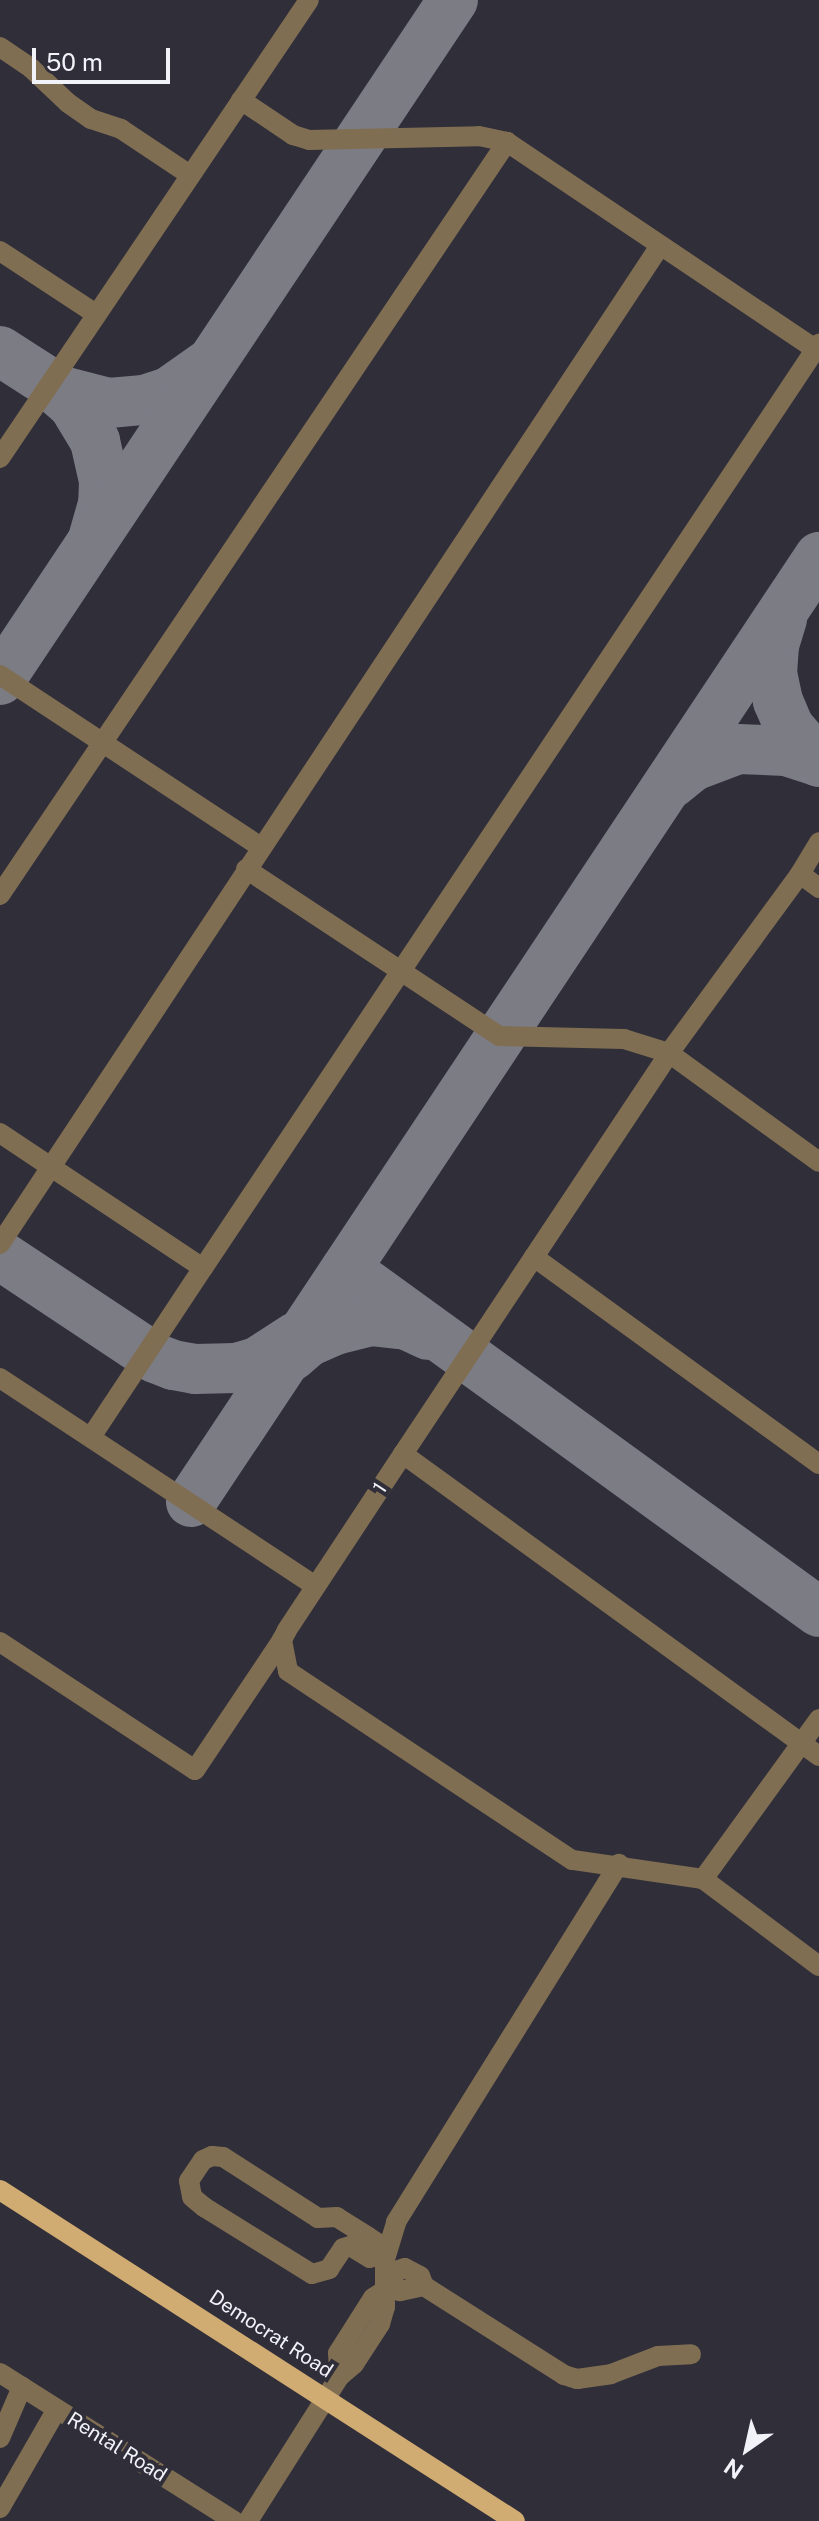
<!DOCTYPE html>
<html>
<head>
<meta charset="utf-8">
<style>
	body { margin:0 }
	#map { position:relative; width:819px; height:2521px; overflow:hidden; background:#2f2e39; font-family:"Public Sans",sans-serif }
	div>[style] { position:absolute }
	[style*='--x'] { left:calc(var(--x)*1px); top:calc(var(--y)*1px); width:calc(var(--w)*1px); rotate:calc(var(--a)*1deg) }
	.taxiway>* { height:50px; margin:-25px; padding:0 25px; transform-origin:25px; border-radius:25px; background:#7c7c85 }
	.minor>* { height:20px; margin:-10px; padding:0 10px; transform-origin:10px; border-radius:10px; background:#806e53 }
	.major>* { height:20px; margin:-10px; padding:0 10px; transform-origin:10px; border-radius:10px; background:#d0ab72 }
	span { translate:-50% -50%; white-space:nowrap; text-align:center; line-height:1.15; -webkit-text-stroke:8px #2f2e39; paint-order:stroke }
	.street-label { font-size:20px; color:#f2f2f9 }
	.north { position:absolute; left:707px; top:2409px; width:80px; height:80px; -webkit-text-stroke:6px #2f2e39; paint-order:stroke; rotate:214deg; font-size:22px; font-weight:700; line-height:32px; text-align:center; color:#f2f2f9 }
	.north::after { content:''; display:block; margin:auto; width:28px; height:36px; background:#f2f2f9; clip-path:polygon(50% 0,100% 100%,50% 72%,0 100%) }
	.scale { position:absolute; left:32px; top:48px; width:138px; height:36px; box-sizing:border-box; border:4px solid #f2f2f9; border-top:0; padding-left:10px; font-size:24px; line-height:28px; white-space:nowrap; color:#f2f2f9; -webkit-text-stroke:6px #2f2e39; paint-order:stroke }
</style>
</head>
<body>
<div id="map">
	<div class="taxiway">
		<i style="--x:0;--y:351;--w:74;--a:32.8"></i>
		<i style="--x:62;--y:391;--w:49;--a:14.3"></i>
		<i style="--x:109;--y:403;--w:35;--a:-5"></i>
		<i style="--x:144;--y:400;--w:26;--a:-18"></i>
		<i style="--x:169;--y:392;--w:47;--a:-35.4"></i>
		<i style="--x:48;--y:383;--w:35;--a:41"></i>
		<i style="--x:74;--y:406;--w:41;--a:59"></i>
		<i style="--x:95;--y:441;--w:41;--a:77.3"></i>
		<i style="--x:104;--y:481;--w:23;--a:92"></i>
		<i style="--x:103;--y:504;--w:32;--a:106"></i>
		<i style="--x:782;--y:619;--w:27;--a:107"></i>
		<i style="--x:774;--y:645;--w:28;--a:94"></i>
		<i style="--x:772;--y:673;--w:29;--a:78"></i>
		<i style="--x:778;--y:701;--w:28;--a:67"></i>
		<i style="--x:789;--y:727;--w:46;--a:49.4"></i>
		<i style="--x:0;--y:680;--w:817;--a:-56.33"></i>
		<i style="--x:672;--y:783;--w:27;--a:-39"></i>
		<i style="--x:693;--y:766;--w:48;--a:-20.7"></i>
		<i style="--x:738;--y:749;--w:48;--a:2.4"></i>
		<i style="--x:786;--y:751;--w:35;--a:18"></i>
		<i style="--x:0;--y:1255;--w:186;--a:33.6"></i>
		<i style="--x:155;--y:1358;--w:19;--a:21"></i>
		<i style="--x:173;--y:1365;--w:22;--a:10"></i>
		<i style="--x:195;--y:1369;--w:41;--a:-1.4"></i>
		<i style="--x:236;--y:1368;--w:22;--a:-16"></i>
		<i style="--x:257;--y:1362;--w:46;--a:-32.7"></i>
		<i style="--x:346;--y:1269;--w:584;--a:35.95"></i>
		<i style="--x:292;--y:1356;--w:21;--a:-41"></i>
		<i style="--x:308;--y:1342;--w:30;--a:-24"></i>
		<i style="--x:335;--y:1330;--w:36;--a:-14"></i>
		<i style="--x:370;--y:1321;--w:37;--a:6"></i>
		<i style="--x:407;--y:1325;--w:23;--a:25"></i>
		<i style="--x:191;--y:1502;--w:1135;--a:-56.39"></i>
	</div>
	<div class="minor">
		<i style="--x:0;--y:47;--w:37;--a:34"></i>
		<i style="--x:31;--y:68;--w:51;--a:43.4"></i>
		<i style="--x:68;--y:103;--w:28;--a:35"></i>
		<i style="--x:91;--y:119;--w:32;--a:18"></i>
		<i style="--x:121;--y:129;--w:83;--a:33.7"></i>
		<i style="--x:241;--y:100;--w:63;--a:33.9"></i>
		<i style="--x:293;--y:135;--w:17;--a:17"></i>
		<i style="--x:309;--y:140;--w:170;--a:-1.3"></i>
		<i style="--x:479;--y:136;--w:29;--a:12"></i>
		<i style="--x:507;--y:142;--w:376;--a:33.9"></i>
		<i style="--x:0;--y:251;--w:115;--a:33.3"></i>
		<i style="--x:0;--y:458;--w:552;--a:-55.99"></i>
		<i style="--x:0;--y:675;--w:313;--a:33.4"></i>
		<i style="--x:246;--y:869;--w:303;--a:33.4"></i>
		<i style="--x:499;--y:1036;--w:125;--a:1.4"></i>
		<i style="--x:624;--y:1039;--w:47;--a:17.3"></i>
		<i style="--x:669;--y:1053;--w:185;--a:36"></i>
		<i style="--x:800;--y:874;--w:37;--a:-59"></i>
		<i style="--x:0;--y:895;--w:908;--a:-56.05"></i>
		<i style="--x:0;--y:1133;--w:61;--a:33.7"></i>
		<i style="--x:51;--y:1167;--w:1104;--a:-56.53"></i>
		<i style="--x:0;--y:1244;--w:92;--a:-56.5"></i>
		<i style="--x:51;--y:1167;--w:182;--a:33.6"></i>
		<i style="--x:203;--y:1268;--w:1111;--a:-56.31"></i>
		<i style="--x:534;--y:1257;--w:352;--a:36"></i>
		<i style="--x:0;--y:1378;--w:377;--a:33.4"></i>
		<i style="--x:91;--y:1437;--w:203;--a:-56.5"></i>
		<i style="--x:403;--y:1454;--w:481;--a:-56.4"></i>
		<i style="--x:669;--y:1053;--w:222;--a:-53.8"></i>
		<i style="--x:800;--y:874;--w:24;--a:36"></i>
		<i style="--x:0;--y:1642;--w:233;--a:33.3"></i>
		<i style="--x:195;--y:1770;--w:156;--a:-56.2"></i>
		<i style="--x:819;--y:1719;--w:198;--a:125.9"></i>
		<i style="--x:703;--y:1879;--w:145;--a:36.9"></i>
		<i style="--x:703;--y:1879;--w:132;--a:-171.7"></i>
		<i style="--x:572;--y:1860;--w:341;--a:-146.4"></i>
		<i style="--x:288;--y:1671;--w:32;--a:-101"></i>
		<i style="--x:282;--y:1640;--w:11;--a:-63"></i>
		<i style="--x:287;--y:1630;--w:211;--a:-56.6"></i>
		<i style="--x:403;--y:1454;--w:514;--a:35.98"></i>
		<i style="--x:378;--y:2255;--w:11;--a:-85"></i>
		<i style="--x:379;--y:2244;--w:14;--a:-146"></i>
		<i style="--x:367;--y:2236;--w:36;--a:-148"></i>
		<i style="--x:337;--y:2217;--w:19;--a:177"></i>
		<i style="--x:318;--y:2218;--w:113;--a:-147.3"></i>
		<i style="--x:223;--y:2157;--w:11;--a:-175"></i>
		<i style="--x:212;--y:2156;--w:10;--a:156"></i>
		<i style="--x:203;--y:2160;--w:25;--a:124"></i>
		<i style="--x:189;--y:2181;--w:16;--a:79"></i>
		<i style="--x:192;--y:2197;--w:16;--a:40"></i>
		<i style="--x:204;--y:2207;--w:127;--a:31.8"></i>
		<i style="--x:312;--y:2274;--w:18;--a:-16"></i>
		<i style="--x:329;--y:2269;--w:25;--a:-56"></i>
		<i style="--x:343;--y:2248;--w:7;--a:-16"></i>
		<i style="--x:350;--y:2246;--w:23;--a:31"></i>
		<i style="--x:370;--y:2258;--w:9;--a:-21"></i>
		<i style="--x:378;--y:2255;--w:8;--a:30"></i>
		<i style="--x:405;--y:2268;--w:17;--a:28"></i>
		<i style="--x:420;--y:2276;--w:11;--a:68"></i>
		<i style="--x:424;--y:2286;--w:25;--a:168"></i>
		<i style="--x:400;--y:2291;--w:13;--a:-129"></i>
		<i style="--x:392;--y:2281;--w:10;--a:-73"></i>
		<i style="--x:395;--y:2271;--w:10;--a:-17"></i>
		<i style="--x:424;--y:2286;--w:166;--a:32.4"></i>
		<i style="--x:564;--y:2375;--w:14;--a:17"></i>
		<i style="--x:577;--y:2379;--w:34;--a:-8"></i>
		<i style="--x:611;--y:2374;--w:50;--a:-21"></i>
		<i style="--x:658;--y:2356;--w:33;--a:-3"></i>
		<i style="--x:0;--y:2373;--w:277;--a:32.3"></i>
		<i style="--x:339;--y:2377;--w:24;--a:-92"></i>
		<i style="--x:338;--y:2353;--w:65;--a:-57.5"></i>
		<i style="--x:373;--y:2298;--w:17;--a:-33"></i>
		<i style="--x:0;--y:2438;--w:56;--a:-66.7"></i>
		<i style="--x:0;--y:2508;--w:114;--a:-60.1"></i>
		<i style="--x:248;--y:2521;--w:170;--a:-57.7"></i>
		<i style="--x:339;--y:2377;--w:20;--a:-41"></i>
		<i style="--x:354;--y:2364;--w:48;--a:-57"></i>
		<i style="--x:380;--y:2324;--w:18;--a:-74"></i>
		<i style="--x:385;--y:2307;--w:48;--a:-90"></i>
		<i style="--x:385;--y:2259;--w:39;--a:-73"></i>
		<i style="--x:396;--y:2222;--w:422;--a:-58.1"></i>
	</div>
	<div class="major">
		<i style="--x:0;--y:2190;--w:612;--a:32.73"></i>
	</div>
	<div class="street-label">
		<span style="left:380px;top:1488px;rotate:-57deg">1</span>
		<span style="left:271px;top:2334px;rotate:33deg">Democrat Road</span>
		<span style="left:117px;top:2447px;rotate:32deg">Rental Road</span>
	</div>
	<div class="north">N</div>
	<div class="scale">50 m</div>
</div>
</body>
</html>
